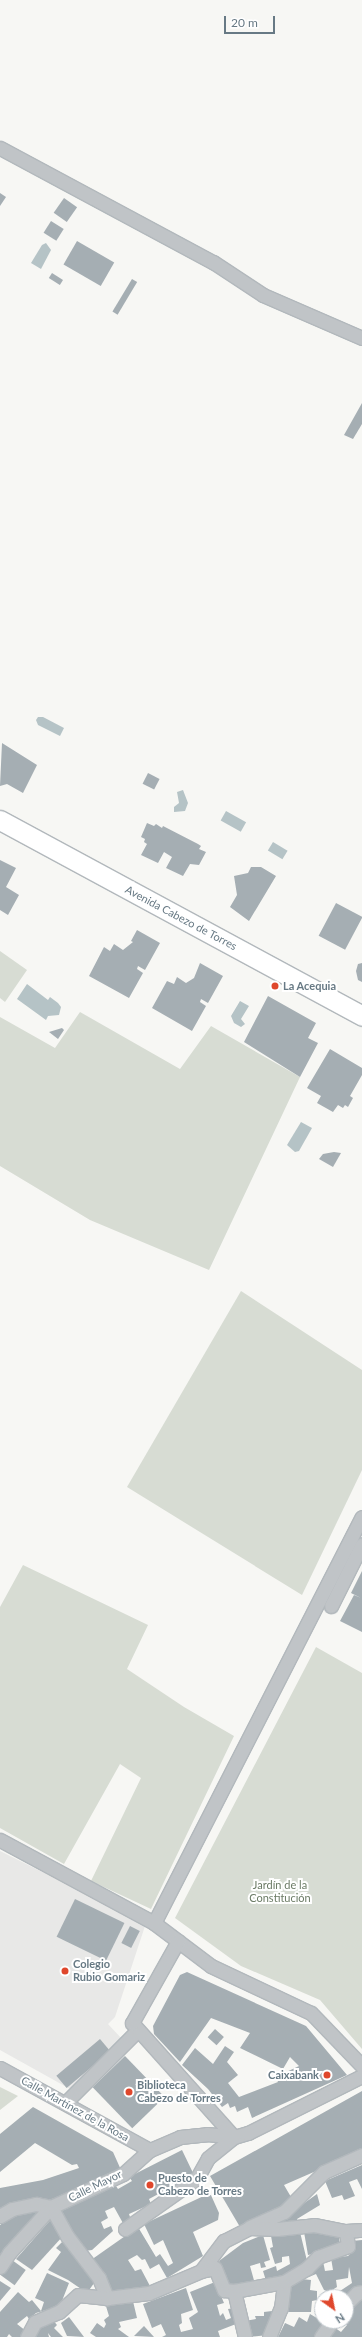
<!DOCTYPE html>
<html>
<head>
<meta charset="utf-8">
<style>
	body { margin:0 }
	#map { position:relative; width:362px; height:2337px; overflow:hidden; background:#f7f7f4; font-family:Lato,sans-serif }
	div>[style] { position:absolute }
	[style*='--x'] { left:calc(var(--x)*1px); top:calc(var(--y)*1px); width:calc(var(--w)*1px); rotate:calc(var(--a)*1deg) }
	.built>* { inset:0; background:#e8e8e7 }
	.green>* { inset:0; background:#d7dcd3 }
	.water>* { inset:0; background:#b5c3c6; transform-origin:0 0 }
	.building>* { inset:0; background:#a5aeb3; transform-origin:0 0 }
	.roads { filter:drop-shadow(1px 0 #b2b8bc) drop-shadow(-1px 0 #b2b8bc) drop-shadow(0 1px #b2b8bc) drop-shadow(0 -1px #b2b8bc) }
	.street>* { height:13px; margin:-6.5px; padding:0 6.5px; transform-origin:6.5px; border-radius:6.5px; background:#c0c4c7 }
	.secondary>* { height:19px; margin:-9.5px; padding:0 9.5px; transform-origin:9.5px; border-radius:9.5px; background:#fff }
	.dots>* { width:11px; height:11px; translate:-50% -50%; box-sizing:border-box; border:2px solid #fff; border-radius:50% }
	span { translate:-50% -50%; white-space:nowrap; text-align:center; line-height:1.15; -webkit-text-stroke:4px #fff; paint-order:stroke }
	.street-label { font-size:11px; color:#677984 }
	.poi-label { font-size:11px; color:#677984; font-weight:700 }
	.left { translate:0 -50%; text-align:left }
	.right { translate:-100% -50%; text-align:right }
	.park-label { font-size:11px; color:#6b7b65 }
	.north { position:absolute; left:314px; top:2289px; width:40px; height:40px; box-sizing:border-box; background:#fff; border:1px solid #c2c9ce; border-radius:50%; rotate:147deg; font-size:11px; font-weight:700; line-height:16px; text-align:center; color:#677984 }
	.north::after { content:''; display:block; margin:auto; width:14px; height:18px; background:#df472c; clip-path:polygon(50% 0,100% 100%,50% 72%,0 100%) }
	.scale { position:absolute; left:224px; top:16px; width:51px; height:18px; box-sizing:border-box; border:2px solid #677984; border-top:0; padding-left:5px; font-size:12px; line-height:14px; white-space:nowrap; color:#677984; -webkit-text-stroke:3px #fff; paint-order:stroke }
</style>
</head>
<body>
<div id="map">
	<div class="built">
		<i style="clip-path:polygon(0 1851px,137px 1919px,145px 1926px,115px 2017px,108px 2024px,123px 2040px,70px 2089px,0 2050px)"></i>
	</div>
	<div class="green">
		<i style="clip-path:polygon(0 951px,27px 970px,5px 1002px,0 998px)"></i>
		<i style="clip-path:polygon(80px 1012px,180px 1069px,211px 1026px,300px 1077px,209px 1270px,90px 1220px,0 1166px,0 1017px,55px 1048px)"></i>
		<i style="clip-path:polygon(241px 1291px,362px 1370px,362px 1470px,302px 1595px,127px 1487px)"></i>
		<i style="clip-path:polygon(23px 1565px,148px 1625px,127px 1669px,184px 1707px,234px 1736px,151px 1909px,91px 1881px,141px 1778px,120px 1764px,64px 1864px,0 1828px,0 1607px)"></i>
		<i style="clip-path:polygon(316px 1647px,362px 1673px,362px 2049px,320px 2000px,241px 1966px,175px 1918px)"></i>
		<i style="clip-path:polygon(0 2087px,18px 2096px,0 2110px)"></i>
	</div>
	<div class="water">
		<i style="clip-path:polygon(46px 243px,51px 250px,41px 269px,31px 263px,42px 245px)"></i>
		<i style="clip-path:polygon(38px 717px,43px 717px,64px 728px,60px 736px,38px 725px,36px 720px)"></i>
		<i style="clip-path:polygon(183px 790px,188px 803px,185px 811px,174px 812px,174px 807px,179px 803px,177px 792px)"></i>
		<i style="left:226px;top:811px;width:23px;height:11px;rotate:29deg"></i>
		<i style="left:273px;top:842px;width:17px;height:10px;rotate:31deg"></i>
		<i style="clip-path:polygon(27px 984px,48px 1000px,50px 997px,58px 1003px,61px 1007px,59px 1015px,48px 1016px,46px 1020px,17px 999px)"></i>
		<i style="clip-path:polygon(240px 1001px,249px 1006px,241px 1019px,245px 1024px,241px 1027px,234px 1023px,231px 1016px)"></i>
		<i style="clip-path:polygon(301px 1122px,312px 1128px,299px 1151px,295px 1152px,287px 1145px)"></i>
	</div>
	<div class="building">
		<i style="clip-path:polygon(0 193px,6px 197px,0 206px)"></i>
		<i style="left:64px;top:198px;width:16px;height:18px;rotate:35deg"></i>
		<i style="left:51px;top:221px;width:15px;height:14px;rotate:32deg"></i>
		<i style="left:77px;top:241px;width:43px;height:27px;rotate:30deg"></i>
		<i style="left:52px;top:273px;width:13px;height:6px;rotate:32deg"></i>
		<i style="left:132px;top:279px;width:6px;height:38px;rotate:31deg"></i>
		<i style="clip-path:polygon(362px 403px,362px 424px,353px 439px,344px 435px)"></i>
		<i style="clip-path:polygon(2px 743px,37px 765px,23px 793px,7px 784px,0 786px)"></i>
		<i style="left:148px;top:773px;width:13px;height:12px;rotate:27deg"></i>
		<i style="clip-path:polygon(147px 823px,154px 826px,156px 824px,162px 828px,163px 826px,198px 844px,201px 846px,199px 849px,206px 852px,199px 865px,190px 864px,183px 876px,166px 868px,172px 857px,164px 852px,158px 863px,141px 855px,147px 844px,144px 842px,145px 839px,141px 837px)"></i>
		<i style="clip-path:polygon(0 860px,16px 868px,6px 887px,19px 895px,8px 915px,0 910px)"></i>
		<i style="clip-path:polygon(251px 867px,261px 867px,276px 876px,249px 921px,230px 907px,237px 895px,234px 876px,248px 873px)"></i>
		<i style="left:336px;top:903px;width:30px;height:37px;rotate:28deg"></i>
		<i style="clip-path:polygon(137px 930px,160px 943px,145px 970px,138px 966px,137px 969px,143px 973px,129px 998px,89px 976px,104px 947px,110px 951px,114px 944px,123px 950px,133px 942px,131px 941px)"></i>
		<i style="clip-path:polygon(200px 963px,223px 976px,208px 1003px,201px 999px,200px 1002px,206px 1006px,192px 1031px,152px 1008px,167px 981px,174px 984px,177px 977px,186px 983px,194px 978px)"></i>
		<i style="clip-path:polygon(362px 963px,362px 982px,358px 980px,356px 971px,358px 964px)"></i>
		<i style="clip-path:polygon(268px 996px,316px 1023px,308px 1038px,318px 1043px,300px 1077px,244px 1042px)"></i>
		<i style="clip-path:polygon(62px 1028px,64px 1030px,58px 1039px,49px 1032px)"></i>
		<i style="clip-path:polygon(330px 1049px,362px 1068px,362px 1075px,350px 1096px,353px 1098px,348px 1107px,345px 1105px,343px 1108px,338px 1105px,333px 1112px,317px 1103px,321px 1096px,307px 1088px)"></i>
		<i style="clip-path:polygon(334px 1152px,341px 1153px,333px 1167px,319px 1159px,323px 1154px)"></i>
		<i style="clip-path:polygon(362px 1571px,362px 1632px,340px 1621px,354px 1595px,361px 1598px,351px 1593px)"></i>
		<i style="left:75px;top:1899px;width:55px;height:42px;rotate:26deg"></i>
		<i style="left:130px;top:1926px;width:11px;height:19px;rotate:27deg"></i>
		<i style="clip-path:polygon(187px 1972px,306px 2026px,347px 2075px,252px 2118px,248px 2107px,237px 2112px,235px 2106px,230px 2108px,228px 2103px,222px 2107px,208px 2089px,182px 2065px,195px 2048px,213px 2064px,225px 2046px,234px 2052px,227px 2062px,238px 2075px,228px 2083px,239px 2097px,278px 2082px,276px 2078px,278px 2076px,299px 2066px,290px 2057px,283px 2069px,240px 2048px,250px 2033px,211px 2018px,180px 2062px,154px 2034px,153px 2026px,180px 1975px)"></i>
		<i style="left:215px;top:2029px;width:12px;height:11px;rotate:42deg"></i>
		<i style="left:100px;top:2039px;width:16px;height:57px;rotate:50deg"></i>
		<i style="left:125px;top:2056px;width:57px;height:45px;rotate:46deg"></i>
		<i style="clip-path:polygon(362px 2091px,362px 2151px,284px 2185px,291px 2197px,283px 2207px,240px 2227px,210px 2176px)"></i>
		<i style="clip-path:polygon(33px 2107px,113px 2152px,121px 2170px,60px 2198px,16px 2203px,0 2209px,0 2188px,43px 2180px,79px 2168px,77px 2164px,72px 2165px,35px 2143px,0 2172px,0 2134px)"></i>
		<i style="clip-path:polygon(182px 2150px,194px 2175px,149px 2199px,151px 2204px,129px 2214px,131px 2220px,124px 2225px,114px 2207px,105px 2211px,108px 2218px,101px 2222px,104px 2229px,111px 2226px,113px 2231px,92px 2250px,85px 2251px,56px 2213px,114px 2183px,118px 2189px,132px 2181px,129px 2177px)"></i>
		<i style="clip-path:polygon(362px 2165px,362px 2189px,357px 2179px,349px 2182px,355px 2196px,344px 2200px,342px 2195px,332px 2198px,325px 2181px)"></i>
		<i style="clip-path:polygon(210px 2193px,219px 2213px,218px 2220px,193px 2232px,203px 2256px,167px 2278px,159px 2264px,150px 2269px,145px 2259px,142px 2260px,137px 2255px,128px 2260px,135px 2271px,141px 2269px,150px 2286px,109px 2294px,109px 2284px,103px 2273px,91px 2260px,138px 2227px,156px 2257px,160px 2254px,168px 2266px,173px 2263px,163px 2240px,154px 2245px,144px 2224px)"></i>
		<i style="clip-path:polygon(317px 2194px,320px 2205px,297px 2219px,299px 2224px,284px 2226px,282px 2221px,290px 2216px,289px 2214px)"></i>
		<i style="clip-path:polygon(36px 2209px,41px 2217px,0 2260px,0 2225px,15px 2214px)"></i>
		<i style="clip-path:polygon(53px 2217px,63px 2236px,32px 2270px,16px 2259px)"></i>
		<i style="clip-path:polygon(316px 2230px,339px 2233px,340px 2248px,308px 2255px,304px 2232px)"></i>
		<i style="clip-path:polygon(300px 2232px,308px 2265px,291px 2270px,280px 2280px,267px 2284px,263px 2271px,276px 2266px,277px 2271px,290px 2264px,289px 2256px,282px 2257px,282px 2262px,275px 2264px,270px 2248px,273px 2247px,271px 2236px)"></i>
		<i style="clip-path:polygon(263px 2235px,270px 2260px,264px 2262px,266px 2267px,261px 2268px,260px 2263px,250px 2266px,255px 2284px,229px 2288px,219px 2261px,243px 2243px)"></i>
		<i style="clip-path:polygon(362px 2240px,362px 2289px,345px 2297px,340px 2291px,352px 2283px,349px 2267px,348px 2278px,336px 2280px,337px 2287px,329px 2292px,324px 2290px,316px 2274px,309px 2277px,307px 2272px,323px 2261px,325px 2271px,333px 2270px,331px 2258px,348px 2256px,353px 2251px,352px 2241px)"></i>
		<i style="clip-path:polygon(63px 2241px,71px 2246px,97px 2279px,87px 2293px,68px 2280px,48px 2270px,61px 2252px,56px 2248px)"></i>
		<i style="left:12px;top:2260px;width:17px;height:19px;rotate:36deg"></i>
		<i style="clip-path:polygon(47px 2273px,69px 2283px,60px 2306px,36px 2313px,29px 2319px,27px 2316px,17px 2324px,26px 2331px,23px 2337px,12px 2337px,9px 2334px,7px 2337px,0 2337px,0 2312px,18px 2292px,29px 2302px,32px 2300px,41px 2311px,44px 2302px,35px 2298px)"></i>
		<i style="clip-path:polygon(292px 2278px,311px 2280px,310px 2290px,317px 2291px,317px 2300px,312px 2301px,311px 2312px,287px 2312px)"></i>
		<i style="clip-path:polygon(0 2281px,11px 2288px,0 2301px)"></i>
		<i style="clip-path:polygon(215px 2282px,224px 2303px,217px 2305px,220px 2316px,223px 2313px,226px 2320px,231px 2318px,228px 2309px,235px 2308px,236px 2324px,218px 2331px,220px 2337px,162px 2337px,166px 2335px,161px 2324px,152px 2328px,143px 2304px,186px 2288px,193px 2310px,181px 2314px,182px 2323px,179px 2325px,181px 2332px,193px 2329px,189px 2318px,198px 2312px,190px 2292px)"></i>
		<i style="clip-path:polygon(132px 2297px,137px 2318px,119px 2322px,121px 2327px,118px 2329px,129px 2337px,96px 2337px,90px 2333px,97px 2323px,104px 2328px,106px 2324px,104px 2320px,109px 2316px,105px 2303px)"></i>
		<i style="clip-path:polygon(362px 2299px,362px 2337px,323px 2337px,331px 2325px,341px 2332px,347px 2325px,341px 2321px,346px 2321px,346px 2308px)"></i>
		<i style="clip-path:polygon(272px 2311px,268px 2335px,248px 2337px,245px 2321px,256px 2319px,255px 2316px,264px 2316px,264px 2312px)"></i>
		<i style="clip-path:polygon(310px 2314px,322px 2321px,330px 2321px,320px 2337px,278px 2337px,285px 2323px,294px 2327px,299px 2317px,307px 2322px)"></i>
		<i style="clip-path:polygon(69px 2317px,84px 2337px,67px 2336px,61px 2323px)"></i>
		<i style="clip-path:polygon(51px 2318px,57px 2325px,54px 2328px,63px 2337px,51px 2337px,48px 2333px,49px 2337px,29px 2337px)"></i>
		<i style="clip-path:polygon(144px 2326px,154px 2337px,134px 2336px)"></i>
	</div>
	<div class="roads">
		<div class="street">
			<i style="--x:0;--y:148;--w:242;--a:28.2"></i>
			<i style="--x:213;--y:262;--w:60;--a:33.4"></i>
			<i style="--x:263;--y:295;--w:108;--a:23.5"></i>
			<i style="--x:331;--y:1606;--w:69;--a:-63.4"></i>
			<i style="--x:0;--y:1840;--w:175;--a:28.3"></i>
			<i style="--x:154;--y:1923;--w:71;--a:37"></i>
			<i style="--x:211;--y:1966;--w:110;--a:25.2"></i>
			<i style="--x:311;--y:2013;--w:74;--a:46.1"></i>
			<i style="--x:154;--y:1923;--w:456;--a:-62.9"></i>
			<i style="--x:0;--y:2068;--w:171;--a:28.7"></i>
			<i style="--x:65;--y:2103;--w:103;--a:-45"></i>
			<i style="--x:0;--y:2216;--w:14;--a:-30"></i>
			<i style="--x:12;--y:2209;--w:25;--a:-12"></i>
			<i style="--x:36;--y:2204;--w:15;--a:11"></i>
			<i style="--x:51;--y:2207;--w:79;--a:-24.6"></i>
			<i style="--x:123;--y:2174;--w:36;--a:-42"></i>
			<i style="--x:150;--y:2150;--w:33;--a:-23"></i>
			<i style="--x:180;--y:2137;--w:27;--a:-6"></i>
			<i style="--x:207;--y:2134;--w:27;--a:6"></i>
			<i style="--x:234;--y:2137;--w:15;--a:-16"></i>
			<i style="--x:248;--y:2133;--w:127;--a:-26.6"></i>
			<i style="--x:250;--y:2227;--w:37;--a:-24"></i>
			<i style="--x:284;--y:2212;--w:57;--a:-45"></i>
			<i style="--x:324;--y:2172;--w:42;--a:-24.1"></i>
			<i style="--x:125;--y:2229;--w:88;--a:-35.3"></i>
			<i style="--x:197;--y:2178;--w:23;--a:-61"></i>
			<i style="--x:208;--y:2158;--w:33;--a:-39"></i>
			<i style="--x:234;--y:2137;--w:153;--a:-131.8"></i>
			<i style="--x:132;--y:2023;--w:94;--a:-60.7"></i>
			<i style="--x:0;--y:2267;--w:17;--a:-57"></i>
			<i style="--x:9;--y:2253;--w:62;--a:-47.6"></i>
			<i style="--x:51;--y:2207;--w:33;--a:61"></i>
			<i style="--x:67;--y:2236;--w:53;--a:52.7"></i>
			<i style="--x:99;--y:2278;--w:22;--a:68"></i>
			<i style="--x:201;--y:2271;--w:14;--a:-12"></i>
			<i style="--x:215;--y:2268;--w:24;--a:68"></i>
			<i style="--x:224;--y:2290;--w:10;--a:6"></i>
			<i style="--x:234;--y:2291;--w:51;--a:-10.2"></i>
			<i style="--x:234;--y:2291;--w:47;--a:76.6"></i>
			<i style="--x:346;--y:2304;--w:16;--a:-45"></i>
			<i style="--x:357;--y:2293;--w:5;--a:-11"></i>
			<i style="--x:27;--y:2337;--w:17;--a:-62"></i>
			<i style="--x:35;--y:2322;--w:26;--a:-23"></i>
			<i style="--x:59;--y:2312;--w:25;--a:-42"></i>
			<i style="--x:78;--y:2295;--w:29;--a:6"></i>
			<i style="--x:107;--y:2298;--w:42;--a:-6.8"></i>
			<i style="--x:149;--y:2293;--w:56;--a:-22.9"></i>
			<i style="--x:201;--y:2271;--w:38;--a:-53"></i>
			<i style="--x:224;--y:2241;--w:28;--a:-27"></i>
			<i style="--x:249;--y:2228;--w:28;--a:2"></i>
			<i style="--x:277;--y:2229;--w:37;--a:-6"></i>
			<i style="--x:314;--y:2225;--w:33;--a:11"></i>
			<i style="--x:346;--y:2231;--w:16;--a:-4"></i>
			<i style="--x:269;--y:2337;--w:31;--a:-68"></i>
			<i style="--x:281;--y:2308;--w:26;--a:-83"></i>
			<i style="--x:284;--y:2282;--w:27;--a:-31"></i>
			<i style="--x:307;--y:2268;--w:16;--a:-45"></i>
			<i style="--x:318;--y:2257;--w:32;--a:-20"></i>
			<i style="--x:348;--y:2246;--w:15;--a:-98"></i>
			<i style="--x:321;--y:2337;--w:19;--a:-55"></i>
		</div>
		<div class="secondary">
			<i style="--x:0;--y:820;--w:412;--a:28.4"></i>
		</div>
	</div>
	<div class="dots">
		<i style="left:275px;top:986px;background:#df472c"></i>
		<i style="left:65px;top:1971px;background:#df472c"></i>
		<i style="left:327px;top:2075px;background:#df472c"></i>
		<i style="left:129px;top:2092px;background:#df472c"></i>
		<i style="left:150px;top:2185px;background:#df472c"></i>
	</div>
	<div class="street-label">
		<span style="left:181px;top:918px;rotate:28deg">Avenida Cabezo de Torres</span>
		<span style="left:75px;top:2109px;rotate:29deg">Calle Martínez de la Rosa</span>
		<span style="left:95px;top:2186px;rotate:-26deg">Calle Mayor</span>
	</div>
	<div class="poi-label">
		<span class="left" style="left:283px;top:986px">La Acequia</span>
		<span class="left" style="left:73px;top:1971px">Colegio<br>Rubio Gomariz</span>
		<span class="right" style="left:319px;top:2075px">Caixabank</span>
		<span class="left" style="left:137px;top:2092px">Biblioteca<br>Cabezo de Torres</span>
		<span class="left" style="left:158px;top:2185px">Puesto de<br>Cabezo de Torres</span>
	</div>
	<div class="park-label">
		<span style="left:280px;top:1892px">Jardín de la<br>Constitución</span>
	</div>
	<div class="north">N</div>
	<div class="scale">20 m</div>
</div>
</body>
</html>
